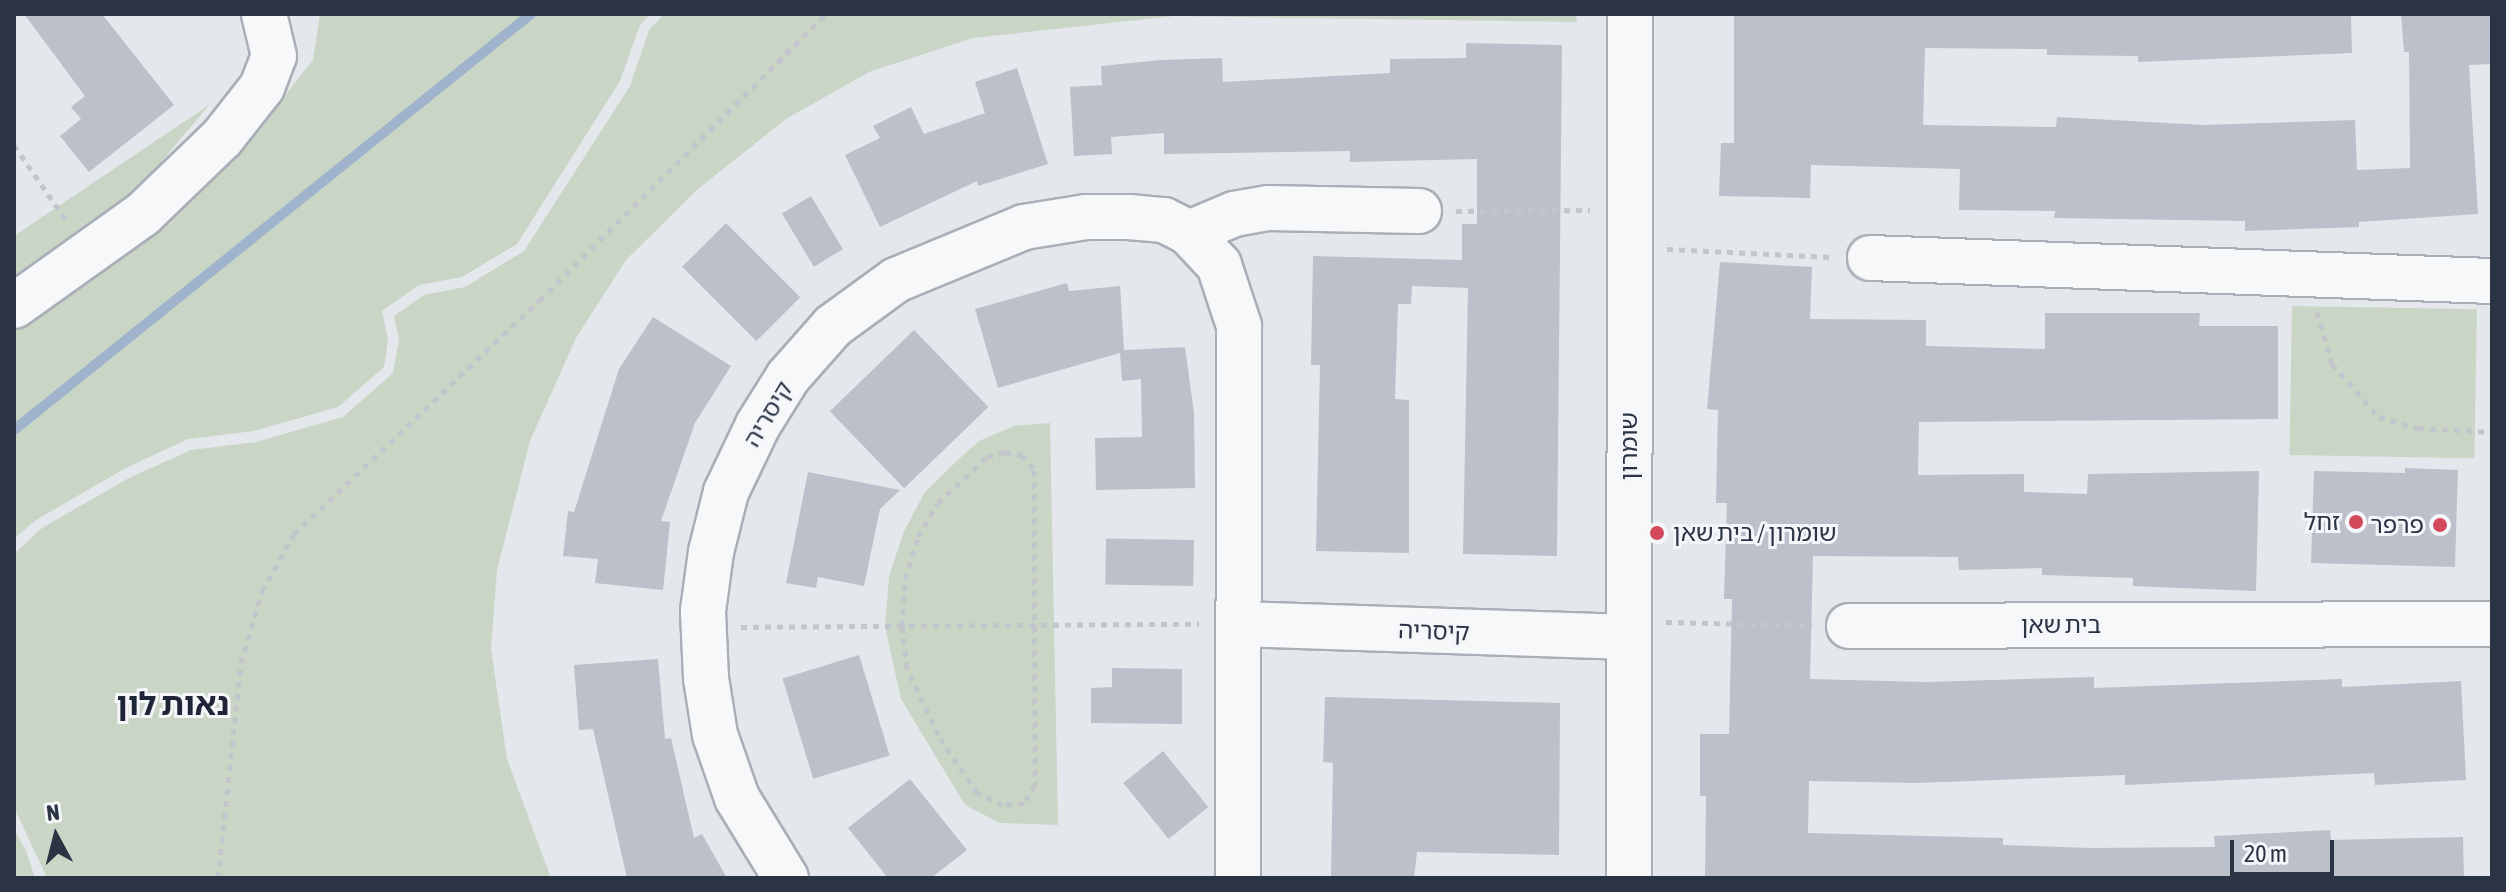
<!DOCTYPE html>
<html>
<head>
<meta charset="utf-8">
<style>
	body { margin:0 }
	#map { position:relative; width:2506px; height:892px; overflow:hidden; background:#e4e7ec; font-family:"Asap Condensed","Noto Sans Hebrew",sans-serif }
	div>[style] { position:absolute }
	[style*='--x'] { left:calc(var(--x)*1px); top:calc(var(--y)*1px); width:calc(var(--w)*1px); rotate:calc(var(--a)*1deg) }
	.green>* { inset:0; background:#c9d6c5; transform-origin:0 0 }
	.stream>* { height:10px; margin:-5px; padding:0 5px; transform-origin:5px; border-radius:5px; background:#9fb4cc }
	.building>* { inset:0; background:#bbc0ca; transform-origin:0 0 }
	.path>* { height:5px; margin-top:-2.5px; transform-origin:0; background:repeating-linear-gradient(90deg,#c2c5cb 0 6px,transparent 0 12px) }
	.roads { filter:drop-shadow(2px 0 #a9aeb7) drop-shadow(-2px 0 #a9aeb7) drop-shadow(0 2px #a9aeb7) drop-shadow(0 -2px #a9aeb7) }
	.minor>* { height:44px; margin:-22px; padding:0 22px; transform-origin:22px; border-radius:22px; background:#f7f8fa }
	.dots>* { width:22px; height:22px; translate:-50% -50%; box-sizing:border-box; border:4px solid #f4f6f9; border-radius:50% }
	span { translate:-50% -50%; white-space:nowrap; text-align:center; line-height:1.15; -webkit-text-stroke:6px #f4f6f9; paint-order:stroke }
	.street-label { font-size:24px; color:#2b3445 }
	.poi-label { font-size:24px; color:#2b3445 }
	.right { translate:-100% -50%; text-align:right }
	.left { translate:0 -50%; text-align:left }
	.district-label { font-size:32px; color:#1d2536; font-weight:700 }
	.frame { position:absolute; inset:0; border:16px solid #2b3445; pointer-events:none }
	.north { position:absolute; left:16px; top:796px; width:80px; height:80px; -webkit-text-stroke:6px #f4f6f9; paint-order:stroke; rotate:353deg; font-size:22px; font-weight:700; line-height:32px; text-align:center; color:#2b3445 }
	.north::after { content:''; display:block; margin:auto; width:28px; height:36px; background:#2b3445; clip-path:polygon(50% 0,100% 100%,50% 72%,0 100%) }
	.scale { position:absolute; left:2230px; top:840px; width:104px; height:36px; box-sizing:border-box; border:4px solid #2b3445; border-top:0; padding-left:10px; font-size:24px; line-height:28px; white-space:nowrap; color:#2b3445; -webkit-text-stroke:6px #f4f6f9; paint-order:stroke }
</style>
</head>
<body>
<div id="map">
	<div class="green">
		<i style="clip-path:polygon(320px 14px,650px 14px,640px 25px,620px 81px,517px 244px,462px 277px,419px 285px,382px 311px,388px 340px,384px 367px,338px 407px,254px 431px,188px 439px,124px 469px,36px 520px,14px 539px,14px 331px,167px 225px,234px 160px,313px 60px)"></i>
		<i style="clip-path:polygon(664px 14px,1576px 14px,1577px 22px,1174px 16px,973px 38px,869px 72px,786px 119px,698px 189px,626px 260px,576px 338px,530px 441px,497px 570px,491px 649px,507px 759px,551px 878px,47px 878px,14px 807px,14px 554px,42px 528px,129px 478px,191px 450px,256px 442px,343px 417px,393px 373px,399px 340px,394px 316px,424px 295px,465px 287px,524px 251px,630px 86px,649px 30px)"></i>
		<i style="clip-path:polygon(209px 105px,127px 203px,14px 283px,14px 236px)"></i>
		<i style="left:2292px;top:306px;width:185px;height:149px;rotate:1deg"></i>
		<i style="clip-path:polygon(1050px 423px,1058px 825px,1000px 823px,965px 805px,901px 699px,885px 627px,889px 576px,904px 531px,925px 492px,961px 457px,979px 441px,1014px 426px)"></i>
		<i style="clip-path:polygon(14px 829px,26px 851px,35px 878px,14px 878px)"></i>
	</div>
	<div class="stream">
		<i style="--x:14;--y:430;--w:664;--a:-38.82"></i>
	</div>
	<div class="building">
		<i style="clip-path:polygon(24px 14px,102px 14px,174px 105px,89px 172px,60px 136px,81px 119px,71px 107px,85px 96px)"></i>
		<i style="clip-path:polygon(1734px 14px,2351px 14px,2352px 53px,2138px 62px,2138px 56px,2047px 55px,2047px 49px,1925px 48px,1923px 125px,2056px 127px,2057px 117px,2204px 125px,2355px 120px,2357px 170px,2410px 168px,2409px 52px,2404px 52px,2401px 14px,2492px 14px,2492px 64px,2469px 65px,2478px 214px,2359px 222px,2359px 227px,2245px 231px,2245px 221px,2054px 218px,2055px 211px,1959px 210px,1960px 169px,1811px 165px,1810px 198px,1719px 196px,1721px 143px,1734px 143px)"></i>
		<i style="clip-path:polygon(1466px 43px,1562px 45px,1557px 556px,1463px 554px,1468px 288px,1412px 286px,1411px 304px,1398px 304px,1395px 399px,1409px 400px,1409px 553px,1316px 551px,1320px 365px,1311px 365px,1313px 256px,1462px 260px,1462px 224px,1477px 224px,1477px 159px,1350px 162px,1350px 151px,1164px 154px,1164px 133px,1111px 137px,1112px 154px,1074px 156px,1070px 87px,1102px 85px,1101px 66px,1161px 60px,1222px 58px,1223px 82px,1390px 73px,1390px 59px,1466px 58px)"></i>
		<i style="clip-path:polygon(1017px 68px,1048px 164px,978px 186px,977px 181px,880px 227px,845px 155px,880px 138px,873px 126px,911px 107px,924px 134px,985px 113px,975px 82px)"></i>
		<i style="left:811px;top:196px;width:62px;height:34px;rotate:59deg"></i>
		<i style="left:726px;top:223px;width:105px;height:62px;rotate:45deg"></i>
		<i style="clip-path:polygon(1720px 262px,1812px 267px,1810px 319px,1926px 320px,1926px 346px,2045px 349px,2045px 313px,2200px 313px,2199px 326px,2278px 326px,2278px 419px,1919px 422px,1918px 475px,2024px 474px,2024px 492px,2087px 494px,2088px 474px,2259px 471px,2256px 591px,2133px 586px,2133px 578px,2042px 575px,2042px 568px,1959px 570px,1958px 557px,1813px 556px,1810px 679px,1926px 682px,2094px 677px,2094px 688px,2342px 679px,2342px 687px,2461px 681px,2466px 780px,2375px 785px,2374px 773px,2125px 785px,2125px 775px,1918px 783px,1809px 781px,1808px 833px,2003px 838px,2003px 845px,2090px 848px,2215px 847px,2214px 836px,2330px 830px,2331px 840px,2463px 837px,2464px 878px,1705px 878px,1706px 796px,1700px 796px,1700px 734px,1729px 734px,1732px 599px,1724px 599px,1727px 503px,1716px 503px,1718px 410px,1707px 409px)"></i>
		<i style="clip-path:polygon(1067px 283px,1069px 291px,1120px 286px,1124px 350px,1185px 347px,1194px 413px,1195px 488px,1096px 490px,1095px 438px,1142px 437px,1141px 379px,1122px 381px,1120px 353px,998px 388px,975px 309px)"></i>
		<i style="clip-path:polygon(653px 317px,731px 366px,695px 423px,661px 521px,670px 522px,663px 590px,595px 583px,598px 559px,563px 556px,568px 511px,574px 512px,619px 369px)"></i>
		<i style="left:914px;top:330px;width:107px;height:117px;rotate:46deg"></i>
		<i style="clip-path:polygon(2405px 468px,2458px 470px,2455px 567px,2311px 563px,2314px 471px,2405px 473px)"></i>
		<i style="clip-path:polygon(808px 472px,900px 490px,880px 509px,864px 586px,818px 577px,816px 588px,786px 583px)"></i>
		<i style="left:1194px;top:540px;width:46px;height:88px;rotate:91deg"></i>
		<i style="left:859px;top:655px;width:105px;height:80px;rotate:73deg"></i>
		<i style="clip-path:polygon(658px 659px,665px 739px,671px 738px,694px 838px,702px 834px,727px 878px,627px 878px,593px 729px,579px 730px,574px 665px)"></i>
		<i style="clip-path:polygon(1112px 668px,1182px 669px,1182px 724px,1091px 723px,1091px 688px,1112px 687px)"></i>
		<i style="clip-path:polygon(1325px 697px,1560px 703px,1559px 855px,1417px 852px,1414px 878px,1331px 878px,1333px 763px,1323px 762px)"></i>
		<i style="left:1163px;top:751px;width:72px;height:51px;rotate:51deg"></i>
		<i style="clip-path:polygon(910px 779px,967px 850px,931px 878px,888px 878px,848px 828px)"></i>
	</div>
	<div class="path">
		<i style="--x:14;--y:145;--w:91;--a:55.3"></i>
		<i style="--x:1456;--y:211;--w:134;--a:-0.4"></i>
		<i style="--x:1667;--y:249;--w:166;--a:2.8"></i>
		<i style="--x:2317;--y:312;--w:54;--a:73.9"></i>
		<i style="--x:2332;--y:364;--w:71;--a:48.4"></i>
		<i style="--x:2379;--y:417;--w:41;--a:15.8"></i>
		<i style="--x:2418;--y:428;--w:74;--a:3.1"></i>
		<i style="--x:1005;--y:452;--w:17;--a:10"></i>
		<i style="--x:1022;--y:455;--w:19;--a:51"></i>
		<i style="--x:1034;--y:470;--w:315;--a:89.8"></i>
		<i style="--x:1035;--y:785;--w:21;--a:121"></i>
		<i style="--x:1024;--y:803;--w:21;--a:175"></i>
		<i style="--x:1003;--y:805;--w:29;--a:-155"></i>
		<i style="--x:977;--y:793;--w:70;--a:-123.9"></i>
		<i style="--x:938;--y:735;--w:74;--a:-114.8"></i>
		<i style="--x:907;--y:668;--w:42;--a:-96.8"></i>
		<i style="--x:902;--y:626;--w:47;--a:-86.3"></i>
		<i style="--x:905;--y:579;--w:44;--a:-72.8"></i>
		<i style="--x:918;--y:537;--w:39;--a:-60"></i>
		<i style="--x:938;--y:503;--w:67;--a:-43.2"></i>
		<i style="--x:987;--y:457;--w:19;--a:-16"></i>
		<i style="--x:1666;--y:622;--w:146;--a:1.2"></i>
		<i style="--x:741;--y:627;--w:458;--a:-0.4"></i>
		<i style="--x:218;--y:878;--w:216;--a:-83.9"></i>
		<i style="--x:241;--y:663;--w:75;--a:-73.7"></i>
		<i style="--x:262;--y:591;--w:65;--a:-60.7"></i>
		<i style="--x:294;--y:534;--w:340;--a:-43.6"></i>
		<i style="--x:540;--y:300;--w:404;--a:-45"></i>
	</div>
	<div class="roads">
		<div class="minor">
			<i style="--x:1189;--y:233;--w:49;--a:-22.9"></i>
			<i style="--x:1234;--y:214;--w:35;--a:-10"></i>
			<i style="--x:1268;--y:208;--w:151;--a:1.1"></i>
			<i style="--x:1870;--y:258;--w:622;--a:2.12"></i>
			<i style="--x:14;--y:306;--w:158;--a:-35.5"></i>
			<i style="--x:143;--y:214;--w:110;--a:-43.9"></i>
			<i style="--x:222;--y:138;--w:65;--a:-51.9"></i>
			<i style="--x:262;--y:87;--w:33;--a:-69"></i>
			<i style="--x:274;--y:56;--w:43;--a:-103.4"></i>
			<i style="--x:1239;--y:624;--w:390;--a:1.9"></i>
			<i style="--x:1849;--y:626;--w:643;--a:-0.18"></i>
			<i style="--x:786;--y:878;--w:94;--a:-121.5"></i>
			<i style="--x:737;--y:798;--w:67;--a:-109.2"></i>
			<i style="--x:715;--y:735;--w:58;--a:-99"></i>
			<i style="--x:706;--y:678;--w:67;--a:-92.6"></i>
			<i style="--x:703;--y:611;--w:60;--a:-82.3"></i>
			<i style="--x:711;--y:552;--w:62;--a:-76"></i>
			<i style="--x:726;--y:492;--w:74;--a:-64.5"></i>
			<i style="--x:758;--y:425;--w:57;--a:-58"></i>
			<i style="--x:788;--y:377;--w:68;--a:-48.6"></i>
			<i style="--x:833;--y:326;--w:78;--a:-36.1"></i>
			<i style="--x:896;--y:280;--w:139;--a:-22.5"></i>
			<i style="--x:1024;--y:227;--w:63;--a:-9.2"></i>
			<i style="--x:1086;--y:217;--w:43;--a:0"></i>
			<i style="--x:1129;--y:217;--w:35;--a:5"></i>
			<i style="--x:1164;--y:220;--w:28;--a:27"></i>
			<i style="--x:1189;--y:233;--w:44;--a:46.8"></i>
			<i style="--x:1219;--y:265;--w:64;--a:71.8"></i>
			<i style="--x:1239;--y:326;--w:552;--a:90.1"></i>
			<i style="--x:1629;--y:878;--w:864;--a:-89.93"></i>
		</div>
	</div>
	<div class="dots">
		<i style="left:2356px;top:522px;background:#d1495b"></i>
		<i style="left:2440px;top:525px;background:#d1495b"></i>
		<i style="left:1657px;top:533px;background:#d1495b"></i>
	</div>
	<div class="street-label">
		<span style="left:768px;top:414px;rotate:-59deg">קיסריה</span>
		<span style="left:1629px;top:446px;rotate:-90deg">שומרון</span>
		<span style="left:2061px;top:625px">בית שאן</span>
		<span style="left:1434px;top:631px;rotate:2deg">קיסריה</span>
	</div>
	<div class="poi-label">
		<span class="right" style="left:2340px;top:522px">זחל</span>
		<span class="right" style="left:2424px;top:525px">פרפר</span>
		<span class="left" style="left:1673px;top:533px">שומרון / בית שאן</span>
	</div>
	<div class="district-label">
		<span style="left:173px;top:704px">נאות לון</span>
	</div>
	<div class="frame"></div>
	<div class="north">N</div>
	<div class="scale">20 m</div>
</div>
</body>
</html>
